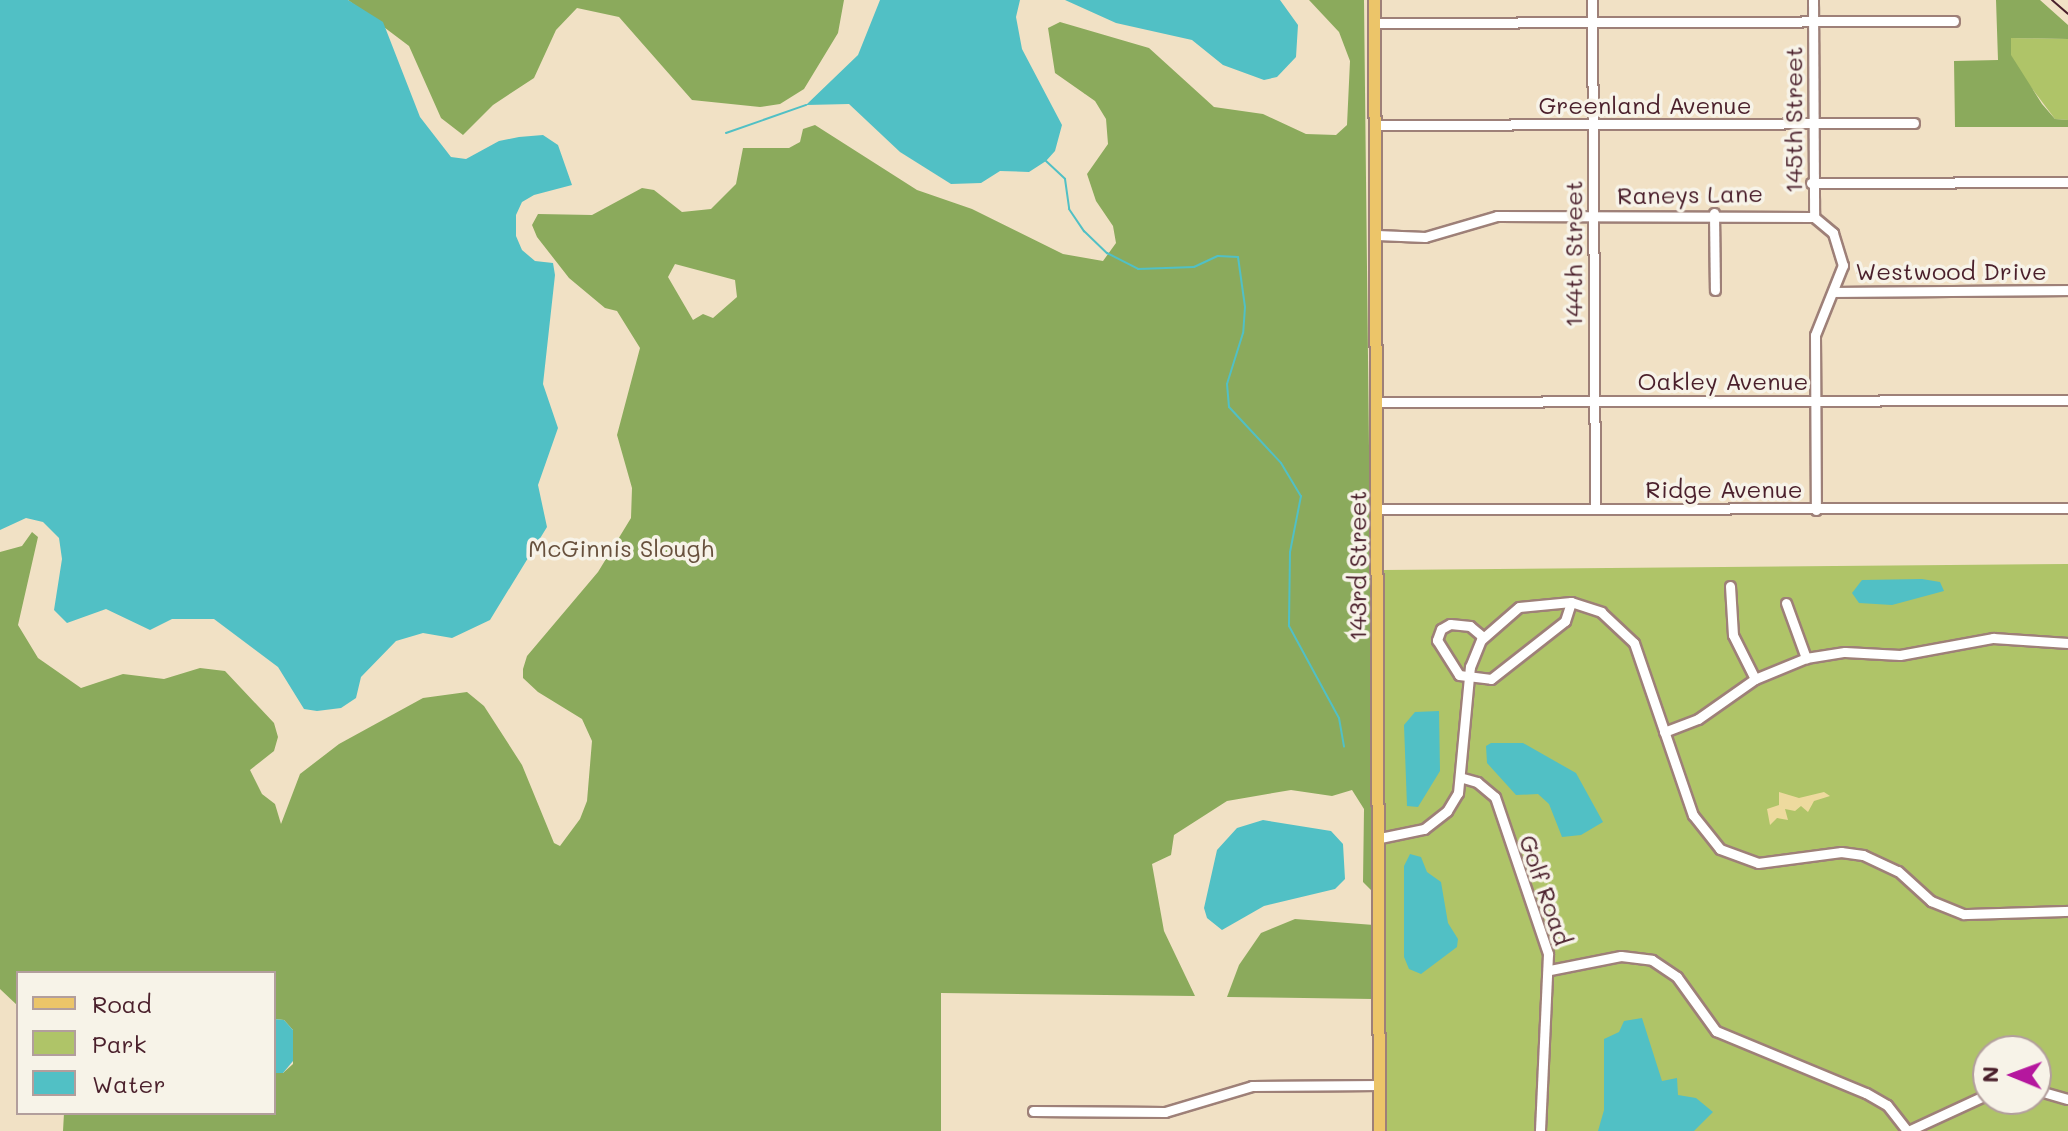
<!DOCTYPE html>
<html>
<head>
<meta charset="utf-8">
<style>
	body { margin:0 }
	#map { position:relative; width:2068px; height:1131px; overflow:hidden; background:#f1e1c5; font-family:Mali,sans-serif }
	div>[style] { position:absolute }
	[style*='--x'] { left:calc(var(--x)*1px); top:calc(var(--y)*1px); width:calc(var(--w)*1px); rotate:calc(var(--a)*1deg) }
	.green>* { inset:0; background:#afc468 }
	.forest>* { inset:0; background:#8baa5c }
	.sand>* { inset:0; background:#eeda9e }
	.water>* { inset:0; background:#51c0c5 }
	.stream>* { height:2px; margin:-1px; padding:0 1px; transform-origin:1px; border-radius:1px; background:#51c0c5 }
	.roads { filter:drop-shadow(2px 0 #9e8078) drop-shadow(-2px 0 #9e8078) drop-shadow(0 2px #9e8078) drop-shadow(0 -2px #9e8078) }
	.minor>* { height:9px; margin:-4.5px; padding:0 4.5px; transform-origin:4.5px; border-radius:4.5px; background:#fff }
	.major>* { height:11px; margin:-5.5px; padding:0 5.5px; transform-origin:5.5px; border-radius:5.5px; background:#ecc569 }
	.rail>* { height:2px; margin:-1px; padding:0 1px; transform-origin:1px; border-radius:1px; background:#4a1f2b }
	span { translate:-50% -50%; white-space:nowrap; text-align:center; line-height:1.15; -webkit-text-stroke:7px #f7f3e8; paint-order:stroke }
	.street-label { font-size:24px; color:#4a1f2b }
	.park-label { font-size:24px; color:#68513d }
	.legend { position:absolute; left:16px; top:971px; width:260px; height:144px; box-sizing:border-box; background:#f7f3e8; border:2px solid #b29e9c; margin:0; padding:10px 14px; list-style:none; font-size:24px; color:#4a1f2b }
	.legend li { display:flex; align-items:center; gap:16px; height:40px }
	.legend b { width:40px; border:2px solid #b29e9c }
	.north { position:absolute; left:1972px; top:1035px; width:80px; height:80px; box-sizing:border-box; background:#f7f3e8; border:2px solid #b29e9c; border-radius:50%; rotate:271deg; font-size:22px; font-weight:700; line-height:32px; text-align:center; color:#4a1f2b }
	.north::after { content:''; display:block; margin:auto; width:28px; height:36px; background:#b5179e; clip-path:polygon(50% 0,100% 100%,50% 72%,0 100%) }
</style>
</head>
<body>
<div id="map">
	<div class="green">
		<i style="clip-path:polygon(2011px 38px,2068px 39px,2068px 120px,2055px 119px,2024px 78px,2011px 56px)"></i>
		<i style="clip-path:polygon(evenodd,2068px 564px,2068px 1131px,1383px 1131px,1384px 570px,2068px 564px,1988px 1051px,2036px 1051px,2036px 1099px,1988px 1099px,1988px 1051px)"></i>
	</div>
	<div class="forest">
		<i style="clip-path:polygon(348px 0,844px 0,838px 33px,804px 89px,780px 104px,760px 107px,692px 100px,619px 17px,577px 8px,556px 30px,534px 78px,493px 105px,463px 135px,441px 118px,409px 46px)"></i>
		<i style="clip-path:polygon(evenodd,1309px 0,1364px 0,1374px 893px,1363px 882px,1364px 809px,1352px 790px,1332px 796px,1291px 790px,1227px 801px,1174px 835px,1171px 855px,1152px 864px,1164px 931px,1195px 996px,941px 993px,941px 1131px,63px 1131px,64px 1113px,274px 1113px,274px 1073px,283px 1073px,293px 1064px,293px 1030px,284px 1020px,274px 1019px,274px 973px,18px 973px,18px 1006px,0 989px,0 552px,22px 546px,32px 532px,38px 537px,18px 625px,38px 658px,81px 688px,123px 674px,164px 679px,200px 668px,225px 671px,274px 723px,278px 737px,274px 751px,250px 770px,262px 794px,275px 804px,281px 824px,300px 774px,339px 744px,423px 698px,467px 692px,484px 706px,522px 765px,554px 843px,560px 846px,580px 819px,587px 801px,592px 741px,582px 719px,538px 692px,523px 678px,523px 669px,527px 656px,598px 572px,631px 518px,632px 488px,617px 435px,640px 348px,617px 311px,605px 308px,569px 278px,537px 237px,532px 225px,538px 214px,592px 215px,642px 188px,654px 190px,682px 212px,711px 209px,736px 184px,743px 148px,789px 148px,800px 142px,803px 129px,815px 125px,917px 190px,972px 209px,1063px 254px,1103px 261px,1116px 243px,1113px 226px,1096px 201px,1087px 174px,1108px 144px,1106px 119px,1095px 101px,1055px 73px,1048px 28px,1060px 22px,1149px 48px,1214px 107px,1263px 114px,1306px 134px,1336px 135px,1347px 125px,1350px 61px,1339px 32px,1309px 0,675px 264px,735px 280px,737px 297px,713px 318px,703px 314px,693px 320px,668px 277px,675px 264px)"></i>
		<i style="clip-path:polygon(1996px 0,2040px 0,2068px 25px,2068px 39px,2011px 38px,2011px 55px,2042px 104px,2055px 119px,2068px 120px,2068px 127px,1955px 127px,1954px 61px,1998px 60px)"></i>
		<i style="clip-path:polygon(1295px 919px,1374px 925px,1373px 999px,1227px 997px,1239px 965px,1261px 933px)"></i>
	</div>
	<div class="sand">
		<i style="clip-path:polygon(1779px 792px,1799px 798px,1824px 792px,1830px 796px,1814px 801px,1808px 812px,1801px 806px,1795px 811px,1785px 809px,1788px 820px,1777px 818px,1770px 825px,1767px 809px,1779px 805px)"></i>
	</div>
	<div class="water">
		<i style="clip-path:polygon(0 0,348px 0,383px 22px,420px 117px,451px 157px,466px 159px,499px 141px,519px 137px,543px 135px,558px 145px,572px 185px,534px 195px,522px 202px,516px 215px,516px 236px,522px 250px,535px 261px,553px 263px,555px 275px,543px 384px,558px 428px,538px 485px,547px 527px,490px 620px,452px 638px,423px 633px,396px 641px,361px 677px,356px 698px,341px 708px,317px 711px,304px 709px,278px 667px,214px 619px,172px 619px,150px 630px,106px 609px,67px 623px,54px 610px,62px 559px,59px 538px,43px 522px,26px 518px,0 530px)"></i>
		<i style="clip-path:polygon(880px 0,1020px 0,1016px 17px,1022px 49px,1062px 125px,1055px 151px,1046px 161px,1029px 172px,1000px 171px,981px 183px,951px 184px,900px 152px,849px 104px,806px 105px,858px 55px)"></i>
		<i style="clip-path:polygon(1065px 0,1280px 0,1298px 25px,1296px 57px,1277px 77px,1264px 80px,1223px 65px,1192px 40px,1116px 23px)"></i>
		<i style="clip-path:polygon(1922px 579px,1940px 582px,1944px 591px,1892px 605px,1859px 603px,1852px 593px,1862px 580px)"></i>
		<i style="clip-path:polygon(1439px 711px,1440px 771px,1418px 807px,1407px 806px,1404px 725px,1415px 712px)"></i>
		<i style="clip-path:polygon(1491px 743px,1523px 743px,1576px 773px,1603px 822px,1581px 835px,1562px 837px,1549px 804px,1538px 794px,1516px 795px,1487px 763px,1486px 746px)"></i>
		<i style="clip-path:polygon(1263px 820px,1331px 831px,1343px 844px,1345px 879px,1335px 889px,1264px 906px,1222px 930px,1207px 918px,1204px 908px,1217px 850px,1237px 828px)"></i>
		<i style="clip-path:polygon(1410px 854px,1421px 857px,1427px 872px,1441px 882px,1448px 923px,1458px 939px,1457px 947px,1421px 974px,1409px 969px,1404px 957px,1404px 866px)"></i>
		<i style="clip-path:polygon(1642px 1018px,1662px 1081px,1677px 1078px,1678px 1095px,1696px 1098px,1713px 1112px,1694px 1131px,1598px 1131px,1604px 1110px,1604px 1039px,1619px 1032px,1624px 1021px)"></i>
		<i style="clip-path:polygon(274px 1019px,284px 1020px,293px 1030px,293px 1061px,283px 1073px,274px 1073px)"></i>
	</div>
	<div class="stream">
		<i style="--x:726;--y:133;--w:85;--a:-19.3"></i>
		<i style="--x:1046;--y:161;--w:26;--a:43"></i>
		<i style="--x:1065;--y:179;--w:30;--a:82"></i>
		<i style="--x:1069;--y:209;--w:27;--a:56"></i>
		<i style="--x:1084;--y:231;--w:32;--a:44"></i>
		<i style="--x:1107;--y:253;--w:35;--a:27"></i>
		<i style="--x:1138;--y:269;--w:56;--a:-2"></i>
		<i style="--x:1194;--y:267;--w:26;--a:-25"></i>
		<i style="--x:1218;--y:256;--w:20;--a:3"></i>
		<i style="--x:1238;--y:257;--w:50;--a:82"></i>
		<i style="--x:1245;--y:307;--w:26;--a:94"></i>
		<i style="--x:1243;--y:333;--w:53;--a:107.4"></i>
		<i style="--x:1227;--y:384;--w:23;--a:85"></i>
		<i style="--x:1229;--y:407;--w:76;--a:47.1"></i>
		<i style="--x:1281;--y:463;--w:39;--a:59"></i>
		<i style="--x:1301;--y:496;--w:57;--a:101.1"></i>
		<i style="--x:1290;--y:552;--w:74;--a:90.8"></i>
		<i style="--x:1289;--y:626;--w:105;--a:61.5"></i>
		<i style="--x:1339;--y:718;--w:29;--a:80"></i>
	</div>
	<div class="roads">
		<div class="minor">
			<i style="--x:1592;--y:0;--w:509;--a:89.66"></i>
			<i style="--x:1813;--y:0;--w:217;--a:89.7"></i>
			<i style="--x:1375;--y:23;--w:579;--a:-0.2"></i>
			<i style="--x:1375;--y:125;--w:539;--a:-0.21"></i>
			<i style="--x:1811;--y:183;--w:257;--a:-0.2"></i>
			<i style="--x:1714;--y:213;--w:77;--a:89.3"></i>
			<i style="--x:1377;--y:235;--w:48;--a:2.4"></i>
			<i style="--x:1425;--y:237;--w:75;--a:-16.3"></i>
			<i style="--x:1497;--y:216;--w:317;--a:0.2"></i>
			<i style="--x:1814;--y:217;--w:25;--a:40"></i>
			<i style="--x:1833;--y:233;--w:34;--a:73"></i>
			<i style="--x:1843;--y:265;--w:75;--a:111.8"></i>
			<i style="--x:1815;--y:335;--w:175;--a:89.7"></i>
			<i style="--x:1835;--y:292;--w:233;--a:-0.5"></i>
			<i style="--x:1378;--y:402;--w:690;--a:-0.17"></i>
			<i style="--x:1379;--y:509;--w:689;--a:-0.08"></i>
			<i style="--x:1730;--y:586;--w:49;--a:86.5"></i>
			<i style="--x:1733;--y:635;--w:49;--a:63.4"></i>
			<i style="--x:1786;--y:603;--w:59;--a:70"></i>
			<i style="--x:1483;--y:637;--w:17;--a:-140"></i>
			<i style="--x:1470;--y:626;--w:20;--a:-174"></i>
			<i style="--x:1450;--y:624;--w:10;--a:151"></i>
			<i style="--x:1441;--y:629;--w:12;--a:110"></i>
			<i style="--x:1437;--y:640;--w:41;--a:57.8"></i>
			<i style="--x:1459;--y:675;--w:32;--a:7"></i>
			<i style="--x:1491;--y:679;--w:94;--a:-38.1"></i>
			<i style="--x:1565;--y:621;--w:20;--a:-72"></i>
			<i style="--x:1664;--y:732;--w:36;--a:-21"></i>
			<i style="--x:1698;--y:719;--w:70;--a:-35.1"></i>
			<i style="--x:1755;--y:679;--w:55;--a:-22.4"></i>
			<i style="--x:1806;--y:658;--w:39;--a:-9"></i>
			<i style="--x:1845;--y:652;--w:55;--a:3.1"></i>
			<i style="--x:1900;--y:655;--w:95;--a:-10.4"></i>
			<i style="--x:1993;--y:638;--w:75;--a:3.8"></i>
			<i style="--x:1463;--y:778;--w:15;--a:16"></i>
			<i style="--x:1477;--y:782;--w:23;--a:40"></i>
			<i style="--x:1495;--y:797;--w:166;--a:71.3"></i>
			<i style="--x:1548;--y:954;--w:177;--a:92.6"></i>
			<i style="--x:1380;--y:838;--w:45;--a:-11.6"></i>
			<i style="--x:1424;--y:829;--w:29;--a:-38"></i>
			<i style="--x:1447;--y:811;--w:21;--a:-59"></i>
			<i style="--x:1458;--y:793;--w:127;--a:-84.6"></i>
			<i style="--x:1470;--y:667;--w:29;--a:-68"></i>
			<i style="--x:1481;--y:640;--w:50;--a:-41"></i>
			<i style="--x:1519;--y:607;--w:52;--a:-5.5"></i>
			<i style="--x:1571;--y:602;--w:32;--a:18"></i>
			<i style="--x:1601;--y:612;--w:45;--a:43.2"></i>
			<i style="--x:1634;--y:643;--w:182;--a:71.1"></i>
			<i style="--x:1693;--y:815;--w:43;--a:51.5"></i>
			<i style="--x:1720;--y:849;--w:40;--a:20.2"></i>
			<i style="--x:1758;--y:863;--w:84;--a:-7.5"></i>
			<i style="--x:1841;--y:852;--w:22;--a:8"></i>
			<i style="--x:1863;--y:855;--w:38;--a:25"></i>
			<i style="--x:1898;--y:871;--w:45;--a:42.3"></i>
			<i style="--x:1931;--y:901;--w:35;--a:22"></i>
			<i style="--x:1964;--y:914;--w:104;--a:-1.7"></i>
			<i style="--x:1550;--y:970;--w:72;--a:-11.2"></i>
			<i style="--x:1621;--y:956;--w:31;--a:7"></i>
			<i style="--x:1652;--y:960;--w:30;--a:34"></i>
			<i style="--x:1677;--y:977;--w:67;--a:54.2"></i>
			<i style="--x:1716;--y:1031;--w:162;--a:22.5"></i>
			<i style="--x:1866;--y:1093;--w:24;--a:30"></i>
			<i style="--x:1887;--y:1105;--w:33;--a:52"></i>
			<i style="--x:2036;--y:1090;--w:33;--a:16"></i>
			<i style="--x:1033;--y:1111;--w:132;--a:0.4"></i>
			<i style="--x:1165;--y:1112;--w:91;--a:-16.6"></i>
			<i style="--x:1252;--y:1086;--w:127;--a:-0.5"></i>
			<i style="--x:1908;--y:1131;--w:88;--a:-24.8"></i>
		</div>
		<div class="major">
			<i style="--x:1374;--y:0;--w:1131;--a:89.75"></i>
		</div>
	</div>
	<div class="rail">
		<i style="--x:2052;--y:0;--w:21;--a:41"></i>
	</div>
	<div class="street-label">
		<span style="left:1645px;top:105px">Greenland Avenue</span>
		<span style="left:1793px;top:120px;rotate:-90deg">145th Street</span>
		<span style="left:1690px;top:194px;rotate:-1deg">Raneys Lane</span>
		<span style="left:1573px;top:254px;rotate:-90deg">144th Street</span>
		<span style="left:1951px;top:271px">Westwood Drive</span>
		<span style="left:1723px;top:381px">Oakley Avenue</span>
		<span style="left:1724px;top:489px">Ridge Avenue</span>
		<span style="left:1357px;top:566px;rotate:-90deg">143rd Street</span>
		<span style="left:1546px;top:890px;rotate:71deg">Golf Road</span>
	</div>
	<div class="park-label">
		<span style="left:621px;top:548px">McGinnis Slough</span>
	</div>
	<ul class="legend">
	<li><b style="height:10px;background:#ecc569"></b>Road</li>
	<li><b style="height:22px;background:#afc468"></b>Park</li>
	<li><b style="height:22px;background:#51c0c5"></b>Water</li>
	</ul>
	<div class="north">N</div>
</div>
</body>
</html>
